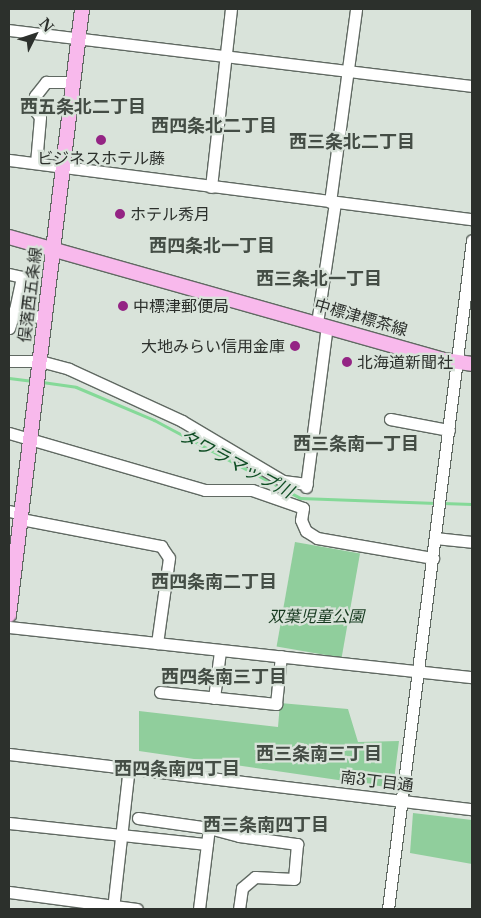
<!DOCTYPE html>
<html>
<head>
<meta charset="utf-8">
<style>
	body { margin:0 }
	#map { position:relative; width:481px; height:918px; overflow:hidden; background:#d9e3da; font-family:"Libre Baskerville","Noto Sans JP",serif }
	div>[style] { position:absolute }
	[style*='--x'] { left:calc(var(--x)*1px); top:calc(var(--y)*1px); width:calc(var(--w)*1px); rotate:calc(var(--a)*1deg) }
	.green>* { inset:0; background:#90ce9c; transform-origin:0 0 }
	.stream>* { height:3px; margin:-1.5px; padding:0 1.5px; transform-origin:1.5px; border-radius:1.5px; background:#85d998 }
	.roads { filter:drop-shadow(1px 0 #606962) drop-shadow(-1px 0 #606962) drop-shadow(0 1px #606962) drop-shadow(0 -1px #606962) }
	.minor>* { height:11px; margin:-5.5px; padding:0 5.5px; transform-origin:5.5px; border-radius:5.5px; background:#fff }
	.major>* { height:14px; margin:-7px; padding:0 7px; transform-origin:7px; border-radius:7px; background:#f8b9ec }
	.dots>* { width:14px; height:14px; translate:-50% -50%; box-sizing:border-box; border:2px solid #d9e3da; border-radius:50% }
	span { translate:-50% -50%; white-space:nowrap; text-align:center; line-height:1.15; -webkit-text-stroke:4.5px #d9e3da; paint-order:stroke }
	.poi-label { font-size:16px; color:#2c302c }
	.left { translate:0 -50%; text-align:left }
	.right { translate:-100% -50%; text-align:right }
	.street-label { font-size:16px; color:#2c302c }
	.park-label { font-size:16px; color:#16391f; font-style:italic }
	.neighbourhood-label { font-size:18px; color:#444d45; font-weight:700 }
	.water-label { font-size:18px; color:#0f4d24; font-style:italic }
	.frame { position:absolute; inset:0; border:10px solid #2c302c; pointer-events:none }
	.north { position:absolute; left:10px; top:10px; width:50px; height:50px; -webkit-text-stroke:4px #d9e3da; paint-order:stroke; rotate:49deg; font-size:14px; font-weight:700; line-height:20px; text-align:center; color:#2c302c }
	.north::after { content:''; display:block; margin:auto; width:18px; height:22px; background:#2c302c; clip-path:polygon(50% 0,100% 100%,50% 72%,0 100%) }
</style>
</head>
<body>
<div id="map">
	<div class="green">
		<i style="left:295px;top:542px;width:66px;height:106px;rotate:10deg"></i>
		<i style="clip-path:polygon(280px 703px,348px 709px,358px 742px,399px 741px,393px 788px,139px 751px,139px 711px,278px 727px)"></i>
		<i style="clip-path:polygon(413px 813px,472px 820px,472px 864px,410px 853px)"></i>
	</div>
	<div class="stream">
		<i style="--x:9;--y:378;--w:24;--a:7"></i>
		<i style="--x:42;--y:382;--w:34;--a:8"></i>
		<i style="--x:76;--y:387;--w:85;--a:22.9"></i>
		<i style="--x:154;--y:420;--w:166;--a:28.1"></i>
		<i style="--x:300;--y:498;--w:136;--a:2.1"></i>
		<i style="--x:442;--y:503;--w:30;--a:2"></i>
	</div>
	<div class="roads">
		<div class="minor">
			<i style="--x:9;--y:30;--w:466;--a:6.9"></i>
			<i style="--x:9;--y:160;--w:467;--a:7.3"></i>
			<i style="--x:36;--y:163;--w:46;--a:-85"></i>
			<i style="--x:40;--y:117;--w:10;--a:-127"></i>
			<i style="--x:34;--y:109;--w:13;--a:-86"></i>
			<i style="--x:35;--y:96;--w:18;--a:-52"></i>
			<i style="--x:46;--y:82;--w:28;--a:0"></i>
			<i style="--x:211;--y:187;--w:179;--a:-83.6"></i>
			<i style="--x:330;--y:202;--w:195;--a:-82.3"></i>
			<i style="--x:9;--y:274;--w:13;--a:13"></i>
			<i style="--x:22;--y:277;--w:34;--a:102"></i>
			<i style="--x:15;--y:310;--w:31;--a:17"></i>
			<i style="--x:317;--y:323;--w:122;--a:-81.5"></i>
			<i style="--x:9;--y:328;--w:19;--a:-72"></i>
			<i style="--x:9;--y:361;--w:31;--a:0"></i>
			<i style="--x:40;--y:361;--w:30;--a:15"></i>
			<i style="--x:69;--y:369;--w:124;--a:24.7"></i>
			<i style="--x:182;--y:421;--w:117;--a:30.7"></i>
			<i style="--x:283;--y:481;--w:24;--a:7"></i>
			<i style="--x:390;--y:419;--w:60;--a:10.6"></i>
			<i style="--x:9;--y:433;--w:204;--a:16.2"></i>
			<i style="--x:205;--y:490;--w:47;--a:0"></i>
			<i style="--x:252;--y:490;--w:54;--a:19.4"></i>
			<i style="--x:303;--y:508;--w:12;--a:99"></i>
			<i style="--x:301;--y:520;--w:12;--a:66"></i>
			<i style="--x:306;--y:531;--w:13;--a:32"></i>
			<i style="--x:317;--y:538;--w:118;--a:9.8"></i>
			<i style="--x:306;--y:487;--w:162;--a:-82.6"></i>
			<i style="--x:9;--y:511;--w:13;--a:13"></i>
			<i style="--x:21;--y:519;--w:143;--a:10.9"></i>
			<i style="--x:161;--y:546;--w:14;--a:56"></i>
			<i style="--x:169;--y:558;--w:86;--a:98"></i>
			<i style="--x:435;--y:538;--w:37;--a:6"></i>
			<i style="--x:9;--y:627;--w:466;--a:6.2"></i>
			<i style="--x:160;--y:692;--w:117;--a:5.9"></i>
			<i style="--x:276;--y:704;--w:48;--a:-84.1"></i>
			<i style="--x:214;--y:698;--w:47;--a:-82.7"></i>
			<i style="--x:9;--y:754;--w:466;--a:6.8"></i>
			<i style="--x:138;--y:818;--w:72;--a:8"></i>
			<i style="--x:9;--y:823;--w:199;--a:6.1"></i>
			<i style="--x:9;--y:892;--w:129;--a:7.6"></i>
			<i style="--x:113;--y:909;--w:143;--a:-83.6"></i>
			<i style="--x:199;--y:909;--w:82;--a:-83"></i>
			<i style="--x:209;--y:828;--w:31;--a:15"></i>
			<i style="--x:239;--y:836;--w:59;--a:7.9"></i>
			<i style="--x:297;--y:844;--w:35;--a:95"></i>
			<i style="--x:294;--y:879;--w:39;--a:-177"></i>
			<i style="--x:255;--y:877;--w:17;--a:140"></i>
			<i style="--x:242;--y:888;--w:21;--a:98"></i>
			<i style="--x:388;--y:909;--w:674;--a:-82.84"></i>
		</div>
		<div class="major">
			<i style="--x:9;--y:237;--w:452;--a:15.8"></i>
			<i style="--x:444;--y:360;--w:28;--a:8"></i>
			<i style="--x:9;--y:615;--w:610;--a:-83.13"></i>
		</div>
	</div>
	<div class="dots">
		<i style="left:101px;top:140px;background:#942484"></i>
		<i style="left:120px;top:214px;background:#942484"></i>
		<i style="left:123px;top:306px;background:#942484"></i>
		<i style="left:295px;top:346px;background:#942484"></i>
		<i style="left:347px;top:362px;background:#942484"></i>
	</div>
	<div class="poi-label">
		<span style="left:101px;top:158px">ビジネスホテル藤</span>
		<span class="left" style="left:130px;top:214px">ホテル秀月</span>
		<span class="left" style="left:133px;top:306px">中標津郵便局</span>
		<span class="right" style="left:285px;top:346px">大地みらい信用金庫</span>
		<span class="left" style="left:357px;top:362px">北海道新聞社</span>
	</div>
	<div class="street-label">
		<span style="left:30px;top:295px;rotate:-83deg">俣落西五条線</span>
		<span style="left:361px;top:317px;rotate:16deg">中標津標茶線</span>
		<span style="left:377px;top:781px;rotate:7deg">南3丁目通</span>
	</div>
	<div class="park-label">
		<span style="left:316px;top:616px">双葉児童公園</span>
	</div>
	<div class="neighbourhood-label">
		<span style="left:83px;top:107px">西五条北二丁目</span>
		<span style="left:214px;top:126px">西四条北二丁目</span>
		<span style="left:352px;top:142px">西三条北二丁目</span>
		<span style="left:212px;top:246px">西四条北一丁目</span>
		<span style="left:319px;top:279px">西三条北一丁目</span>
		<span style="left:356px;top:444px">西三条南一丁目</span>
		<span style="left:214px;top:582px">西四条南二丁目</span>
		<span style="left:224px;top:677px">西四条南三丁目</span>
		<span style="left:319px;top:754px">西三条南三丁目</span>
		<span style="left:177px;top:769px">西四条南四丁目</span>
		<span style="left:266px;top:825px">西三条南四丁目</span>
	</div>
	<div class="water-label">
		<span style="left:236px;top:464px;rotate:28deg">タワラマップ川</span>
	</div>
	<div class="frame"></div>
	<div class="north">N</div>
</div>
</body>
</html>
